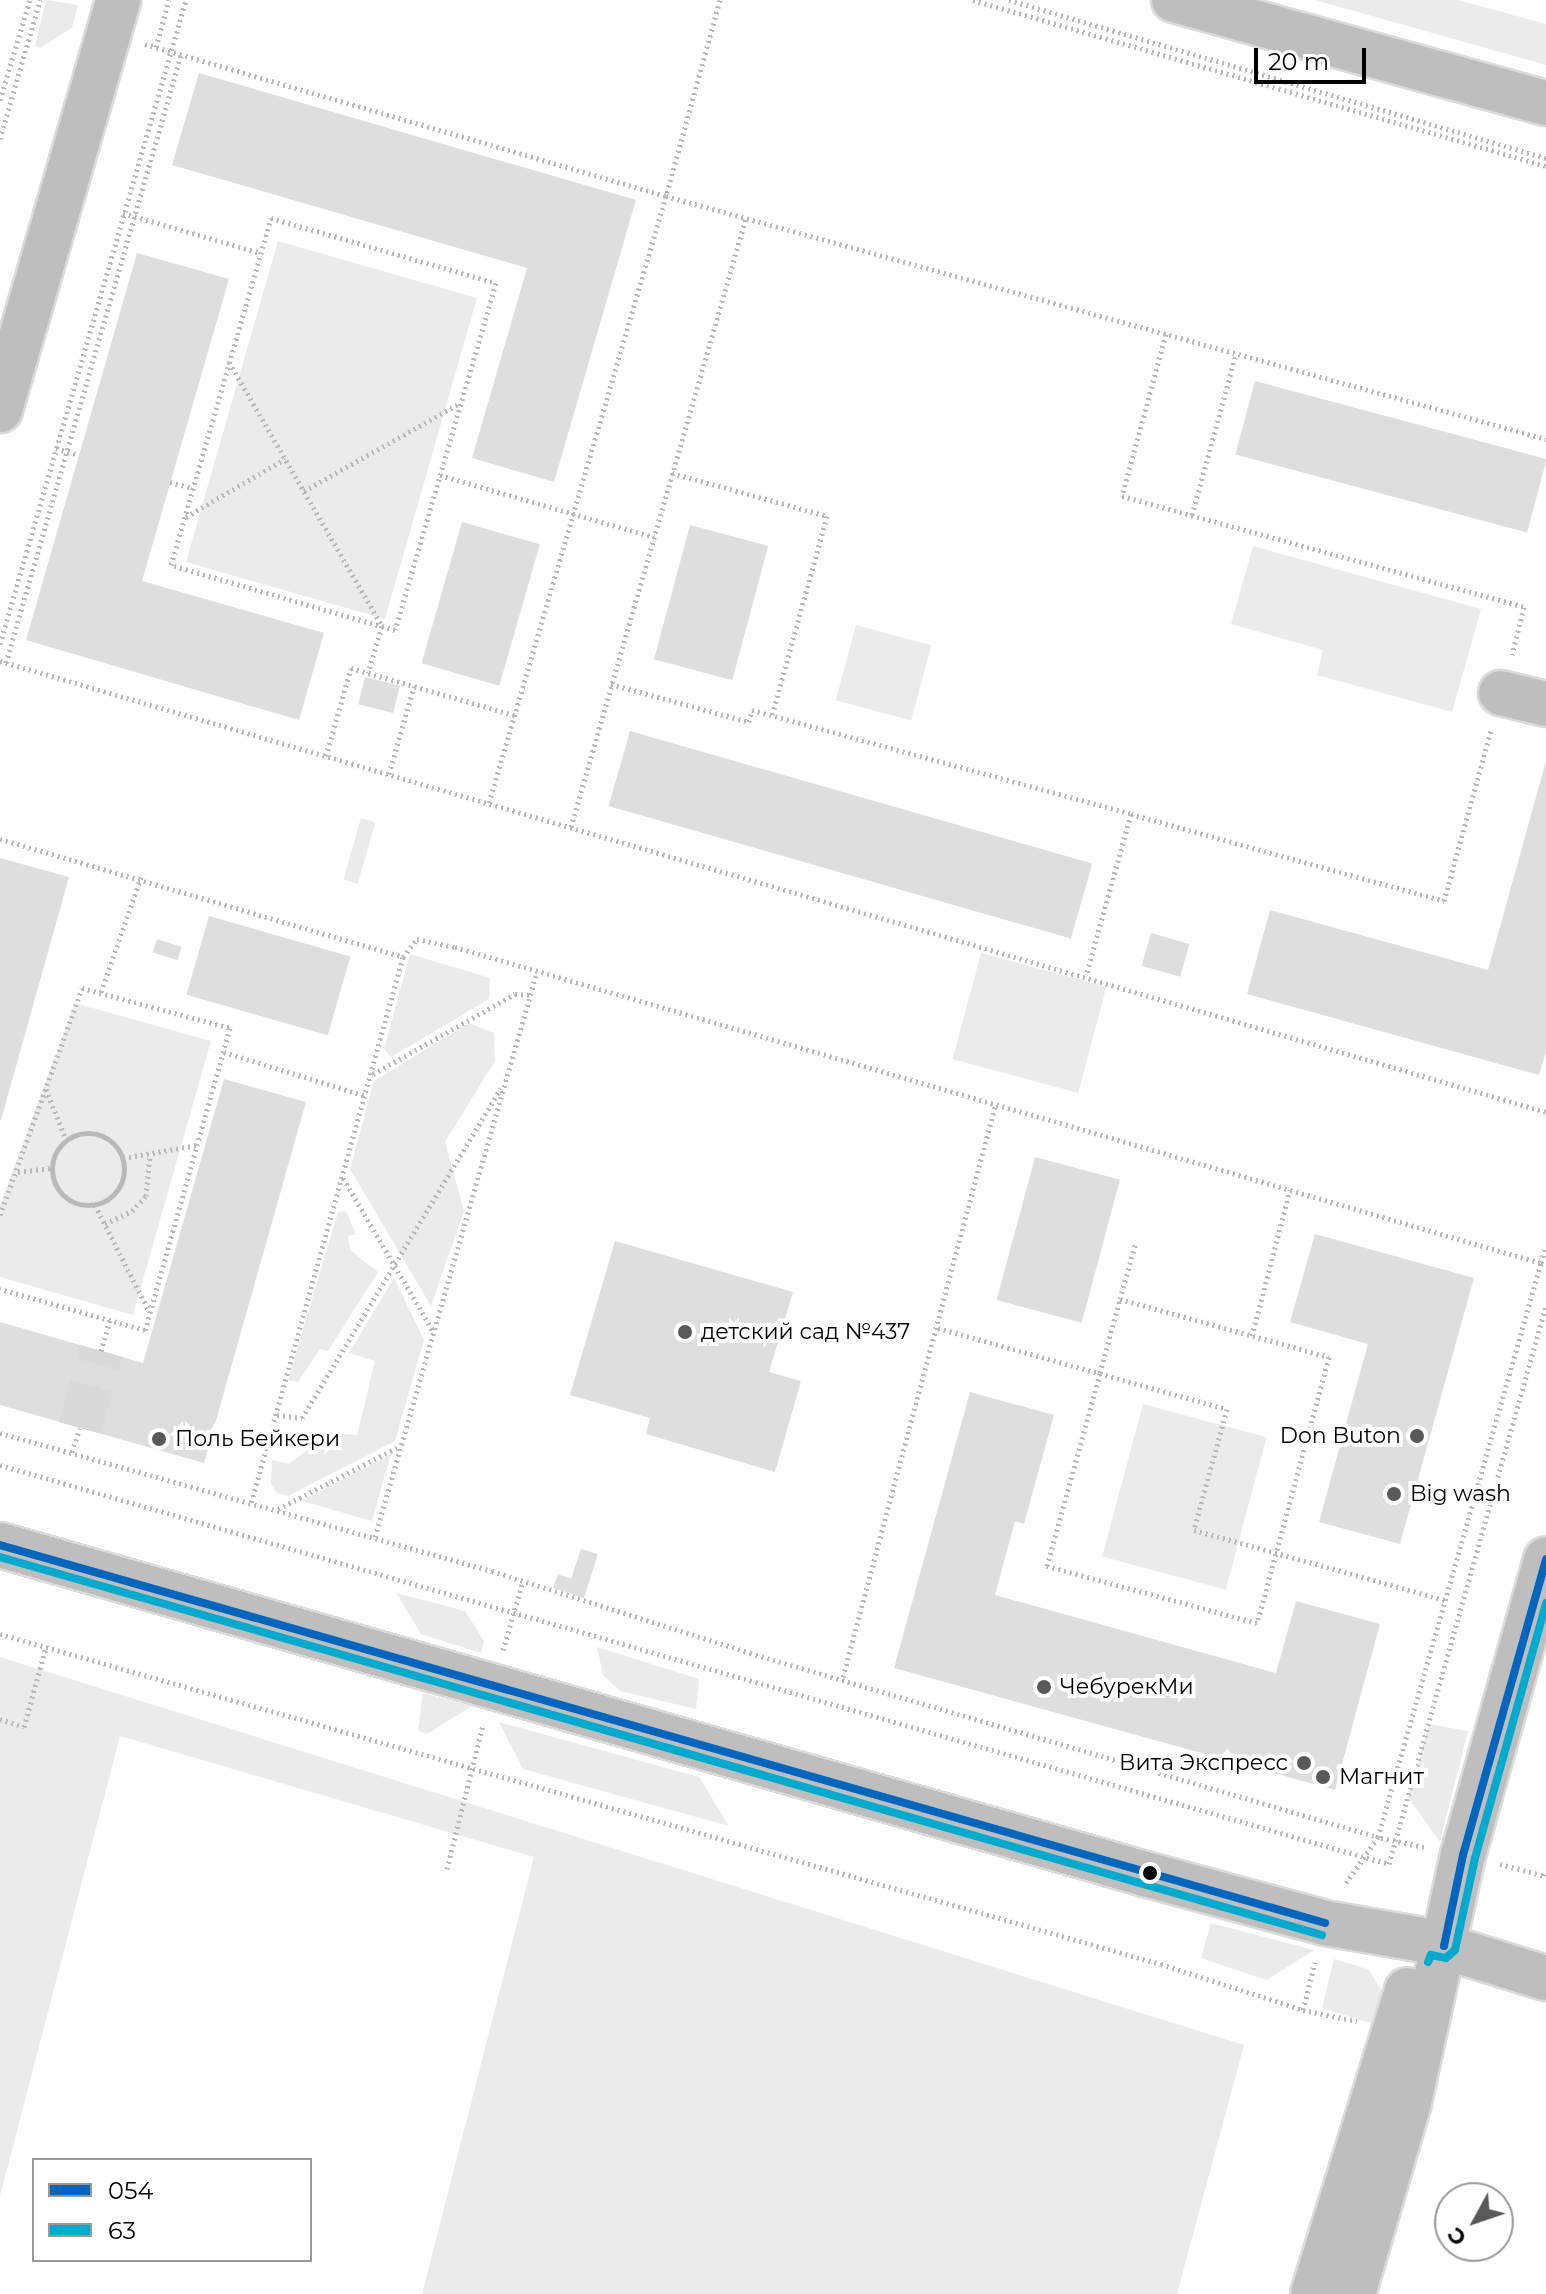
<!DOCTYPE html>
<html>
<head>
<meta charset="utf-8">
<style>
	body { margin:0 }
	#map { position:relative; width:1546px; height:2294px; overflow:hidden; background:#fff; font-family:Montserrat,sans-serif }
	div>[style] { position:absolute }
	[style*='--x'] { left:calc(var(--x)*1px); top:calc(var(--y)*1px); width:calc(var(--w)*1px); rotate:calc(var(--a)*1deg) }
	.green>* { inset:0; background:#ebebeb; transform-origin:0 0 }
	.building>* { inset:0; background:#dedede; transform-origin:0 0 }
	.minor-tunnel>* { height:44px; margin-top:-22px; transform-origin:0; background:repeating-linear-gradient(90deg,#d9d9d9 0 44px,transparent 0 66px) }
	.path>* { height:5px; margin-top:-2.5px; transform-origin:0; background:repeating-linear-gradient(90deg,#b9b9b9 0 2px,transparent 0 6px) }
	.path>.ring { margin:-2.5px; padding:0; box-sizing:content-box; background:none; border:5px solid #b9b9b9; border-radius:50% }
	.roads { filter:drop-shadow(2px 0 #dbdbdb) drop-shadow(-2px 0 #dbdbdb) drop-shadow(0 2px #dbdbdb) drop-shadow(0 -2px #dbdbdb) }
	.minor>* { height:44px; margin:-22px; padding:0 22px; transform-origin:22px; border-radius:22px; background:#bebebe }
	.major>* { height:44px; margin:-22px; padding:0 22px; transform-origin:22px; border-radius:22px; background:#bebebe }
	.bus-1>* { height:8px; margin:-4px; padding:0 4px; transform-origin:4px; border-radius:4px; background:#0065bd }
	.bus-2>* { height:8px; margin:-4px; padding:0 4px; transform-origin:4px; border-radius:4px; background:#00a9ce }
	.dots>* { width:22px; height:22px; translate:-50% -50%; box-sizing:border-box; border:4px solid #fff; border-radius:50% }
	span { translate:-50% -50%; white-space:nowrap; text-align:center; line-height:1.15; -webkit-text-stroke:8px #fff; paint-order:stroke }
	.poi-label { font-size:22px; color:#000 }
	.left { translate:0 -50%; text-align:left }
	.right { translate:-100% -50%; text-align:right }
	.legend { position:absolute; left:32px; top:2158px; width:280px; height:104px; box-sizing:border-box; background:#fff; border:2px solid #999; margin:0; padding:10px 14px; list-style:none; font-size:24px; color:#000 }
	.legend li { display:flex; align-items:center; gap:16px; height:40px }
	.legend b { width:40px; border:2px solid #999 }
	.north { position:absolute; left:1434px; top:2182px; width:80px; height:80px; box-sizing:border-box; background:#fff; border:2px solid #999; border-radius:50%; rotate:230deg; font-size:22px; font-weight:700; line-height:32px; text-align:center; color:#000 }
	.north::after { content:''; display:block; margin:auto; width:28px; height:36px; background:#595959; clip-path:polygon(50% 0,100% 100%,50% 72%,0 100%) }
	.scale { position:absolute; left:1254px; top:48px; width:112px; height:36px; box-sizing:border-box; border:4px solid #000; border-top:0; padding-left:10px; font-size:24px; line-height:28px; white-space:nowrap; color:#000; -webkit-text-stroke:6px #fff; paint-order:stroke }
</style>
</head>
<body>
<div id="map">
	<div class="green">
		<i style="clip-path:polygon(46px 0,78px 5px,72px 28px,40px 48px,35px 46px)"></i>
		<i style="clip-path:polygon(1315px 0,1458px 0,1546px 24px,1546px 65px)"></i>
		<i style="left:278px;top:241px;width:207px;height:334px;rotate:16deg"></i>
		<i style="clip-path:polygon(1253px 546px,1481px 609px,1452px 712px,1317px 675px,1323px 650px,1231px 624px)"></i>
		<i style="left:856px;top:625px;width:78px;height:78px;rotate:15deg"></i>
		<i style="left:361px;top:818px;width:15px;height:64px;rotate:16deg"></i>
		<i style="left:981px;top:953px;width:130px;height:110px;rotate:15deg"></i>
		<i style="clip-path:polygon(410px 954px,490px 978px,489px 999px,391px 1057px,384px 1049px)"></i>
		<i style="clip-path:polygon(75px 1003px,211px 1041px,133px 1315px,0 1277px,0 1205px)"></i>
		<i style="clip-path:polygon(469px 1023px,494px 1033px,495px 1061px,445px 1142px,464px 1211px,431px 1306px,350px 1169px,374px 1081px)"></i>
		<i style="clip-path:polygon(346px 1211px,356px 1234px,348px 1236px,350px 1250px,378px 1272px,328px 1351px,320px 1349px,298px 1382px,288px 1380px,338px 1212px)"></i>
		<i style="clip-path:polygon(394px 1278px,424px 1340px,395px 1441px,288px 1496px,277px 1493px,271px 1484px,272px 1460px,289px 1464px,329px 1433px,357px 1435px,375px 1361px,349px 1353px)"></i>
		<i style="left:1143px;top:1404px;width:128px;height:158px;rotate:15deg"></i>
		<i style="clip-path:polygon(391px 1454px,372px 1521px,302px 1501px)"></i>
		<i style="clip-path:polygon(396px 1593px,465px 1611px,484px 1641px,481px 1653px,421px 1634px)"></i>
		<i style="clip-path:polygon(597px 1647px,699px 1679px,696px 1709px,620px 1691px,603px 1675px)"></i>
		<i style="clip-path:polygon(0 1657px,1244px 2045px,1177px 2294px,422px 2294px,534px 1857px,120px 1736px,0 2196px)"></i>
		<i style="clip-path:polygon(423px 1692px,423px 1693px,472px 1706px,427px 1734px,418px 1731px)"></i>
		<i style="clip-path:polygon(499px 1722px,699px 1777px,729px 1826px,523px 1769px)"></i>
		<i style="clip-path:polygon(1429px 1724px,1468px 1731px,1440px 1842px,1408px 1797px)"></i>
		<i style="clip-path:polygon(1211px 1923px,1314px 1950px,1267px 1980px,1201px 1958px)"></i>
		<i style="clip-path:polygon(1334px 1959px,1368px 1969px,1388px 2000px,1388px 2029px,1322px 2008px)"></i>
	</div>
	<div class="building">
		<i style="clip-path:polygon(199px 73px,636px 200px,554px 482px,472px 458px,527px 268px,172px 165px)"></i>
		<i style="clip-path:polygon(137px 253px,229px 279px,142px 581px,324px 633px,299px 720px,26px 640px)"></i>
		<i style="left:1255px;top:381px;width:302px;height:76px;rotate:15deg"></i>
		<i style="left:462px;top:522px;width:81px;height:147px;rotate:16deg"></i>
		<i style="left:690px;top:525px;width:81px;height:139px;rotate:15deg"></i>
		<i style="left:365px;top:677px;width:36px;height:28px;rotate:14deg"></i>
		<i style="left:630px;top:731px;width:481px;height:78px;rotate:16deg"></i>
		<i style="clip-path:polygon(1546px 761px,1546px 1052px,1539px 1075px,1247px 994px,1270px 910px,1488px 970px)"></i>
		<i style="clip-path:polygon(0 858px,69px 877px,1px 1120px,0 1120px)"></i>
		<i style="left:209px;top:916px;width:147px;height:82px;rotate:16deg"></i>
		<i style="left:1151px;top:933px;width:40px;height:34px;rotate:16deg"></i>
		<i style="left:157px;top:939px;width:26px;height:14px;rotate:18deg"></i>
		<i style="clip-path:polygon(224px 1079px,306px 1102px,204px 1463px,0 1405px,0 1322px,143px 1363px)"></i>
		<i style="left:1035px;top:1157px;width:88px;height:148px;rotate:15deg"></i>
		<i style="clip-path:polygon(1315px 1234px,1474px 1278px,1400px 1544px,1319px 1522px,1368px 1344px,1290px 1322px)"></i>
		<i style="clip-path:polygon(615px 1241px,793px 1292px,769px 1372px,801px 1381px,775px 1472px,646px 1434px,650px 1418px,570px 1395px)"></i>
		<i style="clip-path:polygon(970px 1392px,1054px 1415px,1024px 1524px,1015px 1521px,995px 1595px,1276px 1673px,1296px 1601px,1380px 1624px,1335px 1790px,894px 1668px)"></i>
		<i style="clip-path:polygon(581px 1549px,598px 1554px,584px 1598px,553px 1588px,558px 1574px,571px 1579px)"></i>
	</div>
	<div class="minor-tunnel">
		<i style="--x:80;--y:1428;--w:80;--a:-74.7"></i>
	</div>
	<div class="path">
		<i style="--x:720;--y:0;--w:203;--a:105.4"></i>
		<i style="--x:666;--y:196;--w:913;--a:15.44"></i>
		<i style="--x:973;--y:0;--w:597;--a:16.16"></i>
		<i style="--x:1009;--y:0;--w:560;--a:16.4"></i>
		<i style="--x:145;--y:44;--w:543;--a:16.26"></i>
		<i style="--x:666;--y:196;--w:632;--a:106.26"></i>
		<i style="--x:156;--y:47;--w:49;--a:-74.5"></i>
		<i style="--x:0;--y:100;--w:104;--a:-73.3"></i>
		<i style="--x:0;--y:139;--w:145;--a:-73.9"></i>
		<i style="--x:123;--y:213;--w:144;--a:16.2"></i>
		<i style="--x:271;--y:218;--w:234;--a:16.1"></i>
		<i style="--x:496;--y:283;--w:361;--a:106.2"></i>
		<i style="--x:395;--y:630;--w:233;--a:-163.8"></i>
		<i style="--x:171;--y:565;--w:361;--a:-73.9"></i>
		<i style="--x:1166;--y:334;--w:168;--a:105.2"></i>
		<i style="--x:1122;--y:496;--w:417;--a:15.4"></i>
		<i style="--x:1524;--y:607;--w:49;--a:104"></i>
		<i style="--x:229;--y:362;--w:305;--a:59.9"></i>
		<i style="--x:382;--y:626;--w:49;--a:106.6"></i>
		<i style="--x:56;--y:448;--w:24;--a:17"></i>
		<i style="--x:672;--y:473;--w:161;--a:15.5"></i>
		<i style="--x:827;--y:516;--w:207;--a:105.4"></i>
		<i style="--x:440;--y:475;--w:223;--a:16.2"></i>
		<i style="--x:170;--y:482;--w:24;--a:15"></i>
		<i style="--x:304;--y:491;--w:179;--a:-29.4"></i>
		<i style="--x:1192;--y:515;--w:167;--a:-74.7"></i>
		<i style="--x:186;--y:517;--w:115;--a:-30.4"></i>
		<i style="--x:0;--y:644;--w:670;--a:-73.89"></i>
		<i style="--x:0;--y:661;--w:1610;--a:16.26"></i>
		<i style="--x:6;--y:663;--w:633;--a:-73.94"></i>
		<i style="--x:611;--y:684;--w:143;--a:15.4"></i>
		<i style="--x:749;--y:722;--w:12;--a:-76"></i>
		<i style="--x:752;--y:710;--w:393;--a:15.3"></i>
		<i style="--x:1131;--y:814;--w:168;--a:105.5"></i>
		<i style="--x:326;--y:756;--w:91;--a:-74.1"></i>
		<i style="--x:351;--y:668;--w:170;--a:16.1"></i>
		<i style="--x:389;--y:774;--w:91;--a:-74"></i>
		<i style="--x:1131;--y:814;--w:325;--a:15.5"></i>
		<i style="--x:1444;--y:901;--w:177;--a:-74.6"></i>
		<i style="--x:571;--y:827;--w:634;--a:-73.97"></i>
		<i style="--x:0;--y:839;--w:420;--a:16.3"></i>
		<i style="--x:403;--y:957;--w:568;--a:105.53"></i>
		<i style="--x:403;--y:957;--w:23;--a:-52"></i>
		<i style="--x:417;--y:939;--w:39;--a:12"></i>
		<i style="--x:455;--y:947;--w:1131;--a:16.22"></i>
		<i style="--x:1541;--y:1263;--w:18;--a:-74"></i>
		<i style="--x:101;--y:992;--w:122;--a:-70.8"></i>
		<i style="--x:224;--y:1052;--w:149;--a:17.2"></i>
		<i style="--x:373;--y:1074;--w:163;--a:-29.4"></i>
		<i style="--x:515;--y:994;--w:15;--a:4"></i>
		<i style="--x:46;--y:1089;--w:55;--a:68.6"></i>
		<i class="ring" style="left:52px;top:1133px;width:67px;height:67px"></i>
		<i style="--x:123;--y:1158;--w:76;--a:-9.8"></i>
		<i style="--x:18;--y:1172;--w:32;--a:-7"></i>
		<i style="--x:343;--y:1178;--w:178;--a:59.5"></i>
		<i style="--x:95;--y:1205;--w:119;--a:63"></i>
		<i style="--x:0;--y:1215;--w:241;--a:-70.1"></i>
		<i style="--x:82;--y:988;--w:153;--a:15.1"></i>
		<i style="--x:230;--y:1028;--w:314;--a:105.7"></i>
		<i style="--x:145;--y:1330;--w:151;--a:-164.2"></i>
		<i style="--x:105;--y:1224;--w:30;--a:-26"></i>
		<i style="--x:132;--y:1211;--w:21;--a:-47"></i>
		<i style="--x:146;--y:1196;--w:41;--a:-84.4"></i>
		<i style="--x:1120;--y:1299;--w:217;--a:15.5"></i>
		<i style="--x:1329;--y:1357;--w:276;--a:105.1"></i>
		<i style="--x:1257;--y:1623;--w:218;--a:-164.8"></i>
		<i style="--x:1047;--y:1566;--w:200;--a:-74.6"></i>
		<i style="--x:1100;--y:1373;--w:77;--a:-74.9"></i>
		<i style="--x:1120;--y:1299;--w:59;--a:-74.3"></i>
		<i style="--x:938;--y:1328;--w:300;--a:15.7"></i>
		<i style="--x:1227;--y:1409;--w:125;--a:105.3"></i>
		<i style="--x:1194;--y:1530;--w:261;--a:15.6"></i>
		<i style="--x:1252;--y:1336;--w:151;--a:-75.4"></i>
		<i style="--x:101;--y:1351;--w:32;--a:-74"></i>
		<i style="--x:277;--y:1415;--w:25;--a:7"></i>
		<i style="--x:302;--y:1418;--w:385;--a:-58.9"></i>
		<i style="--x:0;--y:1433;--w:511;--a:15.67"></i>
		<i style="--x:492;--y:1571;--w:271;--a:17.6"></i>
		<i style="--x:750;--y:1653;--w:654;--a:16.33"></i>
		<i style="--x:1378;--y:1837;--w:60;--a:124.8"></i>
		<i style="--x:72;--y:1452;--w:25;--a:-72"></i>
		<i style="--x:0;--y:1465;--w:1445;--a:16.03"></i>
		<i style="--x:1389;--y:1864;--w:580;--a:-74.29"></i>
		<i style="--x:278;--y:1509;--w:137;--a:-27.3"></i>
		<i style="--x:375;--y:1537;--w:588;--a:-74"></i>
		<i style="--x:0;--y:1634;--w:1207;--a:15.87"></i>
		<i style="--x:1161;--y:1964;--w:149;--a:17.9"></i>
		<i style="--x:1303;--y:2010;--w:49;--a:-76"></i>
		<i style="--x:503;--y:1650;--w:72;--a:-73.8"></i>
		<i style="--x:843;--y:1677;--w:590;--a:-75.07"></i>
		<i style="--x:0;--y:1719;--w:25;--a:18"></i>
		<i style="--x:24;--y:1727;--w:83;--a:-74.6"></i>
		<i style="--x:1424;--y:1847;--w:47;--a:-167.7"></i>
		<i style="--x:1378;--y:1837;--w:597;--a:-74.15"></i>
		<i style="--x:1541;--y:1263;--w:5;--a:11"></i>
		<i style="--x:1500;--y:1864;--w:47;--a:14.9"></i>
		<i style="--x:1545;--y:1876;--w:4;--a:-76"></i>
		<i style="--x:447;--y:1869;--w:148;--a:-76"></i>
		<i style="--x:1303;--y:2010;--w:55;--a:11.5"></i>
	</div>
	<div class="roads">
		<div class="minor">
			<i style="--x:0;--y:410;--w:427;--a:-73.9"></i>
			<i style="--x:1501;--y:693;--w:46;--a:13.7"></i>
			<i style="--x:0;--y:1545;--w:1191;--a:16.03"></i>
			<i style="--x:1145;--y:1874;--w:187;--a:15.2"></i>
			<i style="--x:1325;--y:1923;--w:99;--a:9.8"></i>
			<i style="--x:1423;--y:1940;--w:129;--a:17.2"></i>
			<i style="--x:1313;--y:2294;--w:318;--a:-72.8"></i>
			<i style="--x:1353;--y:2294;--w:200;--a:-73.7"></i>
			<i style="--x:1409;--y:2102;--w:253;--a:-77.7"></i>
			<i style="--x:1463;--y:1855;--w:307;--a:-74.3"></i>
		</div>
		<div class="major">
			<i style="--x:1174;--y:0;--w:386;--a:15.5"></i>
		</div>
	</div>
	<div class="bus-1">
		<i style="--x:0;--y:1545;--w:1378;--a:15.92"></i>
		<i style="--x:1444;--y:1946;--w:93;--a:-78.2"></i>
		<i style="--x:1463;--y:1855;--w:307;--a:-74.3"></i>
	</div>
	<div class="bus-2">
		<i style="--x:0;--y:1557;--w:1375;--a:15.96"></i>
		<i style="--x:1428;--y:1962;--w:8;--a:-67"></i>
		<i style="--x:1431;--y:1955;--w:15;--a:11"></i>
		<i style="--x:1446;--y:1958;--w:12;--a:-42"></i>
		<i style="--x:1455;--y:1950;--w:94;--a:-77.7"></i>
		<i style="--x:1475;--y:1858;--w:265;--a:-74.4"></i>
	</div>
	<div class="dots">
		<i style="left:685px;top:1332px;background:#595959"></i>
		<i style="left:1417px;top:1436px;background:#595959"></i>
		<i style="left:159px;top:1439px;background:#595959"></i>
		<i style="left:1394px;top:1494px;background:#595959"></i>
		<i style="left:1044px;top:1687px;background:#595959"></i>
		<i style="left:1304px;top:1763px;background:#595959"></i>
		<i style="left:1323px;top:1777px;background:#595959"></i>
		<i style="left:1150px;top:1873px;background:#000"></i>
	</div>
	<div class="poi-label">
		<span class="left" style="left:701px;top:1332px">детский сад №437</span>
		<span class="right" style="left:1401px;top:1436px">Don Buton</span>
		<span class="left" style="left:175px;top:1439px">Поль Бейкери</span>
		<span class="left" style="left:1410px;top:1494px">Big wash</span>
		<span class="left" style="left:1060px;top:1687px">ЧебурекМи</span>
		<span class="right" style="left:1288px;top:1763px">Вита Экспресс</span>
		<span class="left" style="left:1339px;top:1777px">Магнит</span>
	</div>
	<ul class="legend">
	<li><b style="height:10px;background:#0065bd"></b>054</li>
	<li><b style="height:10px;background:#00a9ce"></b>63</li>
	</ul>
	<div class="north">С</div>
	<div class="scale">20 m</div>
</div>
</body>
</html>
